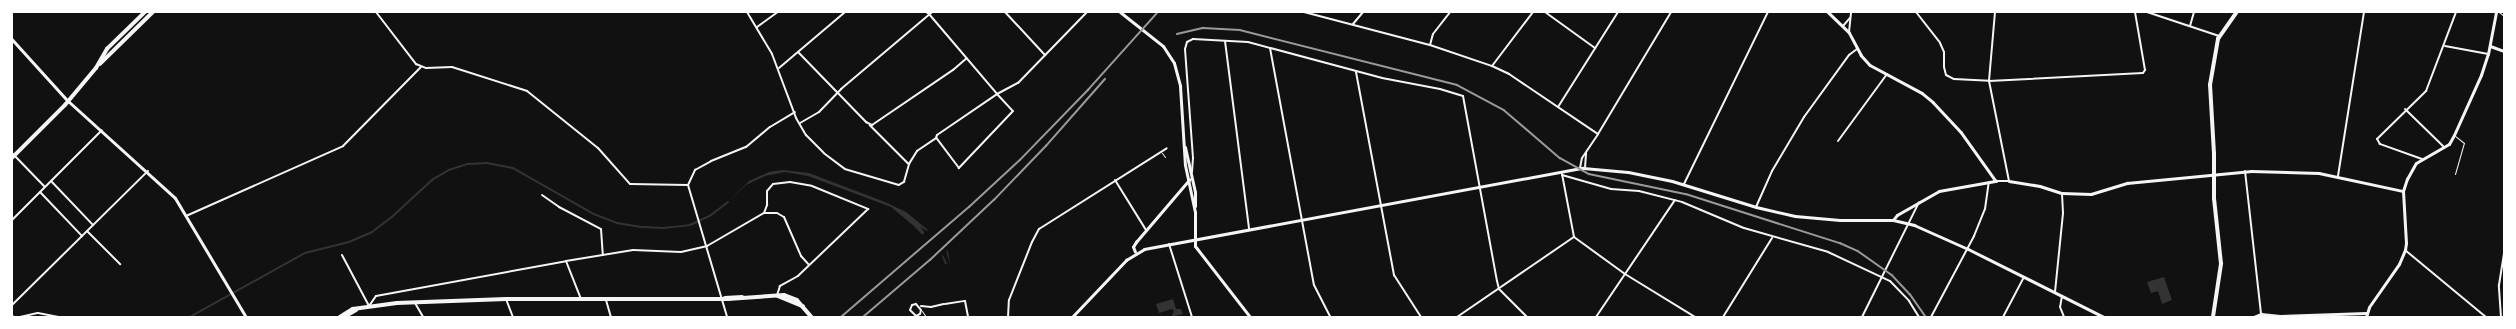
<!DOCTYPE html>
<html>
<head>
<meta charset="utf-8">
<style>
	body { margin:0 }
	#map { position:relative; width:2516px; height:329px; overflow:hidden; background:#111; font-family:"Asap Condensed",sans-serif }
	div>[style] { position:absolute }
	[style*='--x'] { left:calc(var(--x)*1px); top:calc(var(--y)*1px); width:calc(var(--w)*1px); rotate:calc(var(--a)*1deg) }
	.water>* { inset:0; background:#333 }
	.pier>* { inset:0; background:#111 }
	.stream>* { height:1.5px; margin:-0.75px; padding:0 0.75px; transform-origin:0.75px; border-radius:0.75px; background:#333 }
	.service>* { height:1px; margin:-0.5px; padding:0 0.5px; transform-origin:0.5px; border-radius:0.5px; background:#f5f5f5 }
	.pedestrian>* { height:1.5px; margin:-0.75px; padding:0 0.75px; transform-origin:0.75px; border-radius:0.75px; background:#f5f5f5 }
	.minor>* { height:2px; margin:-1px; padding:0 1px; transform-origin:1px; border-radius:1px; background:#f5f5f5 }
	.tertiary>* { height:2.5px; margin:-1.25px; padding:0 1.25px; transform-origin:1.25px; border-radius:1.25px; background:#f5f5f5 }
	.secondary>* { height:3px; margin:-1.5px; padding:0 1.5px; transform-origin:1.5px; border-radius:1.5px; background:#f5f5f5 }
	.primary>* { height:3.5px; margin:-1.75px; padding:0 1.75px; transform-origin:1.75px; border-radius:1.75px; background:#f5f5f5 }
	.rail>* { height:1.5px; margin:-0.75px; padding:0 0.75px; transform-origin:0.75px; border-radius:0.75px; background:#9a9a9a }
	span { translate:-50% -50%; white-space:nowrap; text-align:center; line-height:1.15; -webkit-text-stroke:3px #fff; paint-order:stroke }
	.frame { position:absolute; inset:0; border:13px solid #fff; pointer-events:none }
</style>
</head>
<body>
<div id="map">
	<div class="water">
		<i style="clip-path:polygon(783px 170px,809px 173px,885px 202px,906px 212px,939px 239px,948px 251px,950px 264px,946px 251px,931px 233px,920px 227px,942px 253px,947px 264px,945px 264px,942px 256px,914px 226px,891px 207px,808px 176px,785px 172px,765px 176px,746px 185px,727px 203px,749px 181px,769px 172px)"></i>
		<i style="clip-path:polygon(2164px 277px,2172px 300px,2162px 304px,2158px 291px,2151px 293px,2147px 282px)"></i>
		<i style="clip-path:polygon(1173px 299px,1176px 309px,1181px 309px,1183px 314px,1171px 317px,1174px 311px,1172px 309px,1159px 313px,1156px 304px)"></i>
	</div>
	<div class="pier">
		<i style="clip-path:polygon(931px 228px,949px 249px,941px 257px,921px 236px,925px 232px,944px 252px,926px 232px)"></i>
	</div>
	<div class="stream">
		<i style="--x:190;--y:317;--w:132;--a:-29.1"></i>
		<i style="--x:305;--y:253;--w:45;--a:-14"></i>
		<i style="--x:349;--y:242;--w:25;--a:-23"></i>
		<i style="--x:372;--y:232;--w:26;--a:-37"></i>
		<i style="--x:393;--y:216;--w:53;--a:-42.7"></i>
		<i style="--x:432;--y:180;--w:20;--a:-30"></i>
		<i style="--x:449;--y:170;--w:20;--a:-18"></i>
		<i style="--x:468;--y:164;--w:19;--a:-3"></i>
		<i style="--x:487;--y:163;--w:26;--a:11"></i>
		<i style="--x:513;--y:168;--w:93;--a:29.6"></i>
		<i style="--x:594;--y:214;--w:25;--a:21"></i>
		<i style="--x:617;--y:223;--w:26;--a:9"></i>
		<i style="--x:643;--y:227;--w:20;--a:3"></i>
		<i style="--x:663;--y:228;--w:27;--a:-6"></i>
		<i style="--x:690;--y:225;--w:23;--a:-25"></i>
		<i style="--x:711;--y:215;--w:21;--a:-37"></i>
	</div>
	<div class="service">
		<i style="--x:2499;--y:12;--w:6;--a:39"></i>
		<i style="--x:1162;--y:153;--w:5;--a:53"></i>
		<i style="--x:2455;--y:174;--w:32;--a:-74"></i>
		<i style="--x:2464;--y:143;--w:11;--a:-142"></i>
		<i style="--x:922;--y:311;--w:7;--a:56"></i>
	</div>
	<div class="pedestrian">
		<i style="--x:870;--y:125;--w:55;--a:45"></i>
		<i style="--x:824;--y:153;--w:26;--a:37"></i>
		<i style="--x:845;--y:169;--w:56;--a:16.5"></i>
		<i style="--x:899;--y:185;--w:6;--a:-31"></i>
		<i style="--x:904;--y:182;--w:19;--a:-74"></i>
		<i style="--x:909;--y:164;--w:15;--a:-58"></i>
		<i style="--x:917;--y:151;--w:23;--a:-34"></i>
	</div>
	<div class="minor">
		<i style="--x:376;--y:12;--w:66;--a:52.4"></i>
		<i style="--x:416;--y:64;--w:11;--a:22"></i>
		<i style="--x:426;--y:68;--w:26;--a:-2"></i>
		<i style="--x:452;--y:67;--w:79;--a:17.7"></i>
		<i style="--x:527;--y:91;--w:91;--a:38.8"></i>
		<i style="--x:598;--y:148;--w:48;--a:48.4"></i>
		<i style="--x:630;--y:184;--w:58;--a:1"></i>
		<i style="--x:747;--y:12;--w:49;--a:59.2"></i>
		<i style="--x:772;--y:54;--w:68;--a:69.4"></i>
		<i style="--x:796;--y:118;--w:20;--a:60"></i>
		<i style="--x:806;--y:135;--w:25;--a:45"></i>
		<i style="--x:926;--y:12;--w:4;--a:34"></i>
		<i style="--x:929;--y:14;--w:105;--a:49.6"></i>
		<i style="--x:997;--y:94;--w:23;--a:47"></i>
		<i style="--x:1013;--y:111;--w:79;--a:133.5"></i>
		<i style="--x:959;--y:168;--w:38;--a:-127"></i>
		<i style="--x:936;--y:138;--w:3;--a:-72"></i>
		<i style="--x:937;--y:135;--w:73;--a:-34.3"></i>
		<i style="--x:997;--y:94;--w:24;--a:-28"></i>
		<i style="--x:1018;--y:83;--w:99;--a:-45.8"></i>
		<i style="--x:1005;--y:12;--w:59;--a:47.1"></i>
		<i style="--x:1304;--y:12;--w:130;--a:14.7"></i>
		<i style="--x:1430;--y:45;--w:65;--a:18.7"></i>
		<i style="--x:1492;--y:66;--w:19;--a:25"></i>
		<i style="--x:1509;--y:74;--w:107;--a:34"></i>
		<i style="--x:1545;--y:12;--w:62;--a:35.8"></i>
		<i style="--x:1916;--y:12;--w:39;--a:52"></i>
		<i style="--x:1940;--y:43;--w:10;--a:66"></i>
		<i style="--x:1944;--y:52;--w:15;--a:90"></i>
		<i style="--x:1944;--y:67;--w:8;--a:76"></i>
		<i style="--x:1946;--y:75;--w:9;--a:27"></i>
		<i style="--x:1954;--y:79;--w:35;--a:3"></i>
		<i style="--x:1989;--y:81;--w:154;--a:-3"></i>
		<i style="--x:2143;--y:73;--w:4;--a:-56"></i>
		<i style="--x:2145;--y:70;--w:59;--a:-99.8"></i>
		<i style="--x:1995;--y:12;--w:69;--a:95"></i>
		<i style="--x:1989;--y:81;--w:102;--a:78.7"></i>
		<i style="--x:2147;--y:12;--w:76;--a:18.4"></i>
		<i style="--x:1353;--y:24;--w:16;--a:-50"></i>
		<i style="--x:1843;--y:26;--w:11;--a:-49"></i>
		<i style="--x:2190;--y:26;--w:15;--a:-74"></i>
		<i style="--x:757;--y:27;--w:26;--a:-36"></i>
		<i style="--x:1849;--y:32;--w:20;--a:-84"></i>
		<i style="--x:1225;--y:41;--w:190;--a:82.7"></i>
		<i style="--x:1430;--y:45;--w:11;--a:-75"></i>
		<i style="--x:1433;--y:34;--w:28;--a:-52"></i>
		<i style="--x:2445;--y:46;--w:44;--a:10.5"></i>
		<i style="--x:1270;--y:48;--w:241;--a:79.5"></i>
		<i style="--x:1314;--y:285;--w:36;--a:63"></i>
		<i style="--x:798;--y:52;--w:98;--a:45.8"></i>
		<i style="--x:866;--y:122;--w:7;--a:27"></i>
		<i style="--x:872;--y:125;--w:98;--a:-34.2"></i>
		<i style="--x:953;--y:70;--w:18;--a:-41"></i>
		<i style="--x:1492;--y:66;--w:68;--a:-52.8"></i>
		<i style="--x:779;--y:68;--w:87;--a:-40.3"></i>
		<i style="--x:1356;--y:72;--w:207;--a:79.4"></i>
		<i style="--x:1394;--y:275;--w:50;--a:57.3"></i>
		<i style="--x:1558;--y:107;--w:112;--a:-57.7"></i>
		<i style="--x:2405;--y:109;--w:53;--a:44.2"></i>
		<i style="--x:800;--y:123;--w:22;--a:-30"></i>
		<i style="--x:819;--y:112;--w:32;--a:-46"></i>
		<i style="--x:841;--y:89;--w:119;--a:-40.2"></i>
		<i style="--x:1838;--y:141;--w:83;--a:-53.8"></i>
		<i style="--x:12;--y:153;--w:47;--a:45.9"></i>
		<i style="--x:2422;--y:159;--w:45;--a:-160.3"></i>
		<i style="--x:2380;--y:144;--w:6;--a:-121"></i>
		<i style="--x:2377;--y:139;--w:69;--a:-44.4"></i>
		<i style="--x:2426;--y:91;--w:85;--a:-69.2"></i>
		<i style="--x:1580;--y:168;--w:10;--a:-79"></i>
		<i style="--x:1582;--y:158;--w:29;--a:-56"></i>
		<i style="--x:1598;--y:134;--w:142;--a:-59.1"></i>
		<i style="--x:1585;--y:168;--w:15;--a:-86"></i>
		<i style="--x:2245;--y:171;--w:144;--a:83.6"></i>
		<i style="--x:1192;--y:172;--w:14;--a:-86"></i>
		<i style="--x:1193;--y:158;--w:109;--a:-94.2"></i>
		<i style="--x:1185;--y:49;--w:7;--a:-74"></i>
		<i style="--x:1187;--y:42;--w:7;--a:-27"></i>
		<i style="--x:1193;--y:39;--w:55;--a:3.1"></i>
		<i style="--x:1248;--y:42;--w:139;--a:15"></i>
		<i style="--x:1382;--y:78;--w:59;--a:10.7"></i>
		<i style="--x:1440;--y:89;--w:24;--a:17"></i>
		<i style="--x:1463;--y:96;--w:188;--a:79.6"></i>
		<i style="--x:1497;--y:281;--w:8;--a:76"></i>
		<i style="--x:1499;--y:289;--w:40;--a:45"></i>
		<i style="--x:1562;--y:174;--w:64;--a:79.2"></i>
		<i style="--x:1574;--y:237;--w:63;--a:36"></i>
		<i style="--x:1625;--y:274;--w:82;--a:31.6"></i>
		<i style="--x:1562;--y:175;--w:51;--a:15.9"></i>
		<i style="--x:1611;--y:189;--w:28;--a:4"></i>
		<i style="--x:1639;--y:191;--w:44;--a:14.3"></i>
		<i style="--x:1682;--y:202;--w:67;--a:22.8"></i>
		<i style="--x:1744;--y:228;--w:87;--a:15.9"></i>
		<i style="--x:1828;--y:252;--w:68;--a:25.1"></i>
		<i style="--x:1890;--y:281;--w:28;--a:46"></i>
		<i style="--x:1909;--y:301;--w:19;--a:58"></i>
		<i style="--x:2338;--y:176;--w:166;--a:-81"></i>
		<i style="--x:1115;--y:180;--w:59;--a:58.2"></i>
		<i style="--x:51;--y:181;--w:61;--a:46.3"></i>
		<i style="--x:1684;--y:184;--w:191;--a:-64"></i>
		<i style="--x:688;--y:185;--w:138;--a:73.5"></i>
		<i style="--x:688;--y:185;--w:17;--a:-65"></i>
		<i style="--x:695;--y:170;--w:18;--a:-29"></i>
		<i style="--x:711;--y:161;--w:38;--a:-22"></i>
		<i style="--x:746;--y:147;--w:31;--a:-40"></i>
		<i style="--x:770;--y:127;--w:29;--a:-31"></i>
		<i style="--x:40;--y:192;--w:61;--a:46.3"></i>
		<i style="--x:542;--y:195;--w:21;--a:35"></i>
		<i style="--x:559;--y:207;--w:47;--a:27.6"></i>
		<i style="--x:601;--y:229;--w:26;--a:86"></i>
		<i style="--x:1756;--y:207;--w:39;--a:-66"></i>
		<i style="--x:1772;--y:171;--w:63;--a:-59.3"></i>
		<i style="--x:1804;--y:117;--w:77;--a:-54"></i>
		<i style="--x:1849;--y:55;--w:10;--a:-37"></i>
		<i style="--x:764;--y:213;--w:13;--a:0"></i>
		<i style="--x:777;--y:213;--w:8;--a:30"></i>
		<i style="--x:784;--y:217;--w:43;--a:66.4"></i>
		<i style="--x:801;--y:256;--w:12;--a:48"></i>
		<i style="--x:186;--y:216;--w:172;--a:-24"></i>
		<i style="--x:343;--y:146;--w:111;--a:-45.4"></i>
		<i style="--x:12;--y:220;--w:127;--a:-45"></i>
		<i style="--x:87;--y:231;--w:47;--a:45"></i>
		<i style="--x:1169;--y:244;--w:77;--a:72.5"></i>
		<i style="--x:2405;--y:250;--w:105;--a:39.6"></i>
		<i style="--x:342;--y:255;--w:58;--a:62.1"></i>
		<i style="--x:369;--y:306;--w:12;--a:-55"></i>
		<i style="--x:376;--y:296;--w:193;--a:-10.4"></i>
		<i style="--x:566;--y:261;--w:68;--a:-9.3"></i>
		<i style="--x:633;--y:250;--w:48;--a:2.4"></i>
		<i style="--x:681;--y:252;--w:27;--a:-13"></i>
		<i style="--x:707;--y:246;--w:66;--a:-30.1"></i>
		<i style="--x:764;--y:213;--w:9;--a:-69"></i>
		<i style="--x:767;--y:205;--w:14;--a:-90"></i>
		<i style="--x:767;--y:191;--w:9;--a:-49"></i>
		<i style="--x:773;--y:184;--w:17;--a:-7"></i>
		<i style="--x:790;--y:182;--w:22;--a:10"></i>
		<i style="--x:812;--y:186;--w:61;--a:22.3"></i>
		<i style="--x:868;--y:209;--w:97;--a:136.3"></i>
		<i style="--x:798;--y:276;--w:21;--a:151"></i>
		<i style="--x:780;--y:286;--w:9;--a:108"></i>
		<i style="--x:566;--y:261;--w:41;--a:68.5"></i>
		<i style="--x:2055;--y:292;--w:79;--a:-84.2"></i>
		<i style="--x:2063;--y:213;--w:20;--a:-93"></i>
		<i style="--x:2062;--y:296;--w:11;--a:100"></i>
		<i style="--x:2060;--y:307;--w:11;--a:68"></i>
		<i style="--x:506;--y:299;--w:19;--a:69"></i>
		<i style="--x:606;--y:300;--w:18;--a:74"></i>
		<i style="--x:415;--y:303;--w:16;--a:60"></i>
		<i style="--x:945;--y:304;--w:20;--a:-9"></i>
		<i style="--x:965;--y:301;--w:16;--a:79"></i>
		<i style="--x:12;--y:305;--w:191;--a:-44.6"></i>
		<i style="--x:921;--y:306;--w:10;--a:6"></i>
		<i style="--x:931;--y:307;--w:13;--a:-13"></i>
		<i style="--x:12;--y:316;--w:2;--a:27"></i>
		<i style="--x:916;--y:316;--w:4;--a:-27"></i>
		<i style="--x:920;--y:314;--w:4;--a:-76"></i>
		<i style="--x:921;--y:310;--w:8;--a:-130"></i>
		<i style="--x:916;--y:304;--w:4;--a:166"></i>
		<i style="--x:912;--y:305;--w:5;--a:112"></i>
		<i style="--x:910;--y:310;--w:10;--a:45"></i>
		<i style="--x:20;--y:317;--w:18;--a:-13"></i>
		<i style="--x:38;--y:313;--w:21;--a:11"></i>
		<i style="--x:1008;--y:317;--w:17;--a:-87"></i>
		<i style="--x:1009;--y:300;--w:62;--a:-68.4"></i>
		<i style="--x:1032;--y:242;--w:15;--a:-62"></i>
		<i style="--x:1039;--y:229;--w:151;--a:-32.3"></i>
		<i style="--x:1457;--y:317;--w:142;--a:-34.4"></i>
		<i style="--x:1596;--y:317;--w:141;--a:-56"></i>
		<i style="--x:1723;--y:317;--w:93;--a:-58.2"></i>
		<i style="--x:1862;--y:317;--w:128;--a:-63.6"></i>
		<i style="--x:1931;--y:317;--w:92;--a:-62"></i>
		<i style="--x:1974;--y:236;--w:29;--a:-68"></i>
		<i style="--x:1985;--y:209;--w:27;--a:-82"></i>
		<i style="--x:2003;--y:317;--w:45;--a:-62.3"></i>
		<i style="--x:2495;--y:317;--w:6;--a:0"></i>
		<i style="--x:2501;--y:317;--w:32;--a:-94"></i>
		<i style="--x:2499;--y:285;--w:32;--a:-81"></i>
	</div>
	<div class="tertiary">
		<i style="--x:1828;--y:12;--w:29;--a:44"></i>
		<i style="--x:1849;--y:32;--w:26;--a:62"></i>
		<i style="--x:1861;--y:55;--w:13;--a:48"></i>
		<i style="--x:1870;--y:65;--w:59;--a:28.3"></i>
		<i style="--x:1922;--y:93;--w:14;--a:39"></i>
		<i style="--x:1933;--y:102;--w:41;--a:47"></i>
		<i style="--x:1961;--y:132;--w:60;--a:54.5"></i>
		<i style="--x:12;--y:39;--w:84;--a:47.9"></i>
		<i style="--x:1893;--y:220;--w:6;--a:-51"></i>
		<i style="--x:1897;--y:215;--w:48;--a:-29.7"></i>
		<i style="--x:1939;--y:191;--w:58;--a:-10"></i>
		<i style="--x:1996;--y:181;--w:13;--a:0"></i>
		<i style="--x:2009;--y:181;--w:31;--a:9"></i>
		<i style="--x:2040;--y:186;--w:23;--a:18"></i>
		<i style="--x:2062;--y:193;--w:29;--a:2"></i>
		<i style="--x:2091;--y:194;--w:38;--a:-17"></i>
		<i style="--x:2127;--y:183;--w:125;--a:-5.5"></i>
		<i style="--x:2251;--y:171;--w:68;--a:1.7"></i>
		<i style="--x:2319;--y:173;--w:86;--a:12.1"></i>
		<i style="--x:1135;--y:252;--w:5;--a:-112"></i>
		<i style="--x:1133;--y:247;--w:6;--a:-59"></i>
		<i style="--x:1136;--y:242;--w:82;--a:-49.5"></i>
		<i style="--x:2254;--y:317;--w:8;--a:-23"></i>
		<i style="--x:2261;--y:314;--w:19;--a:6"></i>
		<i style="--x:2280;--y:316;--w:86;--a:-2"></i>
	</div>
	<div class="secondary">
		<i style="--x:1120;--y:12;--w:55;--a:38.3"></i>
		<i style="--x:1163;--y:46;--w:20;--a:57"></i>
		<i style="--x:1174;--y:63;--w:24;--a:75"></i>
		<i style="--x:1180;--y:86;--w:79;--a:86.4"></i>
		<i style="--x:1185;--y:165;--w:48;--a:78"></i>
		<i style="--x:2490;--y:46;--w:15;--a:20"></i>
		<i style="--x:68;--y:101;--w:144;--a:42.2"></i>
		<i style="--x:175;--y:198;--w:139;--a:59.2"></i>
		<i style="--x:1185;--y:147;--w:46;--a:77.5"></i>
		<i style="--x:1195;--y:192;--w:14;--a:90"></i>
		<i style="--x:1195;--y:212;--w:34;--a:90"></i>
		<i style="--x:1195;--y:246;--w:90;--a:52.2"></i>
		<i style="--x:1072;--y:317;--w:79;--a:-46.5"></i>
		<i style="--x:1126;--y:260;--w:21;--a:-31"></i>
		<i style="--x:1144;--y:249;--w:446;--a:-10.5"></i>
		<i style="--x:1583;--y:168;--w:45;--a:5.1"></i>
		<i style="--x:1628;--y:172;--w:45;--a:11.6"></i>
		<i style="--x:1672;--y:181;--w:88;--a:17.2"></i>
		<i style="--x:1756;--y:207;--w:40;--a:13"></i>
		<i style="--x:1795;--y:216;--w:45;--a:5.1"></i>
		<i style="--x:1840;--y:220;--w:53;--a:0"></i>
		<i style="--x:1893;--y:220;--w:22;--a:13"></i>
		<i style="--x:1914;--y:225;--w:59;--a:24"></i>
		<i style="--x:1968;--y:249;--w:152;--a:26.6"></i>
		<i style="--x:2366;--y:317;--w:10;--a:-73"></i>
		<i style="--x:2369;--y:307;--w:52;--a:-55.1"></i>
		<i style="--x:2399;--y:264;--w:15;--a:-67"></i>
		<i style="--x:2405;--y:250;--w:7;--a:-82"></i>
		<i style="--x:2406;--y:243;--w:52;--a:-93.3"></i>
		<i style="--x:2403;--y:191;--w:13;--a:-72"></i>
		<i style="--x:2407;--y:179;--w:18;--a:-61"></i>
		<i style="--x:2416;--y:163;--w:38;--a:-30"></i>
		<i style="--x:2449;--y:144;--w:10;--a:-61"></i>
		<i style="--x:2454;--y:135;--w:66;--a:-65.8"></i>
		<i style="--x:2481;--y:75;--w:22;--a:-72"></i>
		<i style="--x:2488;--y:54;--w:43;--a:-79.2"></i>
	</div>
	<div class="primary">
		<i style="--x:100;--y:64;--w:74;--a:-44.5"></i>
		<i style="--x:12;--y:158;--w:75;--a:-45"></i>
		<i style="--x:65;--y:105;--w:48;--a:-50"></i>
		<i style="--x:96;--y:68;--w:22;--a:-60"></i>
		<i style="--x:107;--y:49;--w:53;--a:-44.2"></i>
		<i style="--x:778;--y:296;--w:27;--a:22"></i>
		<i style="--x:725;--y:298;--w:17;--a:-3"></i>
		<i style="--x:340;--y:317;--w:15;--a:-32"></i>
		<i style="--x:353;--y:309;--w:44;--a:-7.8"></i>
		<i style="--x:397;--y:303;--w:109;--a:-2.1"></i>
		<i style="--x:506;--y:299;--w:222;--a:0"></i>
		<i style="--x:728;--y:299;--w:56;--a:-4.1"></i>
		<i style="--x:784;--y:295;--w:14;--a:21"></i>
		<i style="--x:797;--y:300;--w:23;--a:49"></i>
		<i style="--x:344;--y:317;--w:14;--a:-30"></i>
		<i style="--x:2213;--y:317;--w:54;--a:-81.4"></i>
		<i style="--x:2221;--y:264;--w:65;--a:-96.1"></i>
		<i style="--x:2214;--y:199;--w:45;--a:-90"></i>
		<i style="--x:2214;--y:154;--w:69;--a:-93.3"></i>
		<i style="--x:2210;--y:85;--w:47;--a:-80.1"></i>
		<i style="--x:2218;--y:39;--w:33;--a:-55"></i>
	</div>
	<div class="rail">
		<i style="--x:1177;--y:34;--w:27;--a:-13"></i>
		<i style="--x:1203;--y:28;--w:37;--a:3"></i>
		<i style="--x:1240;--y:30;--w:224;--a:14.2"></i>
		<i style="--x:1457;--y:85;--w:53;--a:28"></i>
		<i style="--x:1504;--y:110;--w:74;--a:40.6"></i>
		<i style="--x:1560;--y:158;--w:33;--a:29"></i>
		<i style="--x:1589;--y:174;--w:99;--a:11.7"></i>
		<i style="--x:1686;--y:194;--w:162;--a:17.7"></i>
		<i style="--x:1840;--y:243;--w:20;--a:24"></i>
		<i style="--x:1858;--y:251;--w:42;--a:35.2"></i>
		<i style="--x:1892;--y:275;--w:26;--a:47"></i>
		<i style="--x:1910;--y:294;--w:28;--a:55"></i>
		<i style="--x:841;--y:317;--w:169;--a:-40.7"></i>
		<i style="--x:969;--y:207;--w:69;--a:-42.7"></i>
		<i style="--x:1020;--y:160;--w:98;--a:-45.8"></i>
		<i style="--x:1088;--y:90;--w:105;--a:-48.1"></i>
		<i style="--x:863;--y:317;--w:88;--a:-40.4"></i>
		<i style="--x:930;--y:260;--w:88;--a:-43.2"></i>
		<i style="--x:994;--y:200;--w:75;--a:-46.1"></i>
		<i style="--x:1046;--y:146;--w:89;--a:-48.6"></i>
	</div>
	<div class="frame"></div>
</div>
</body>
</html>
